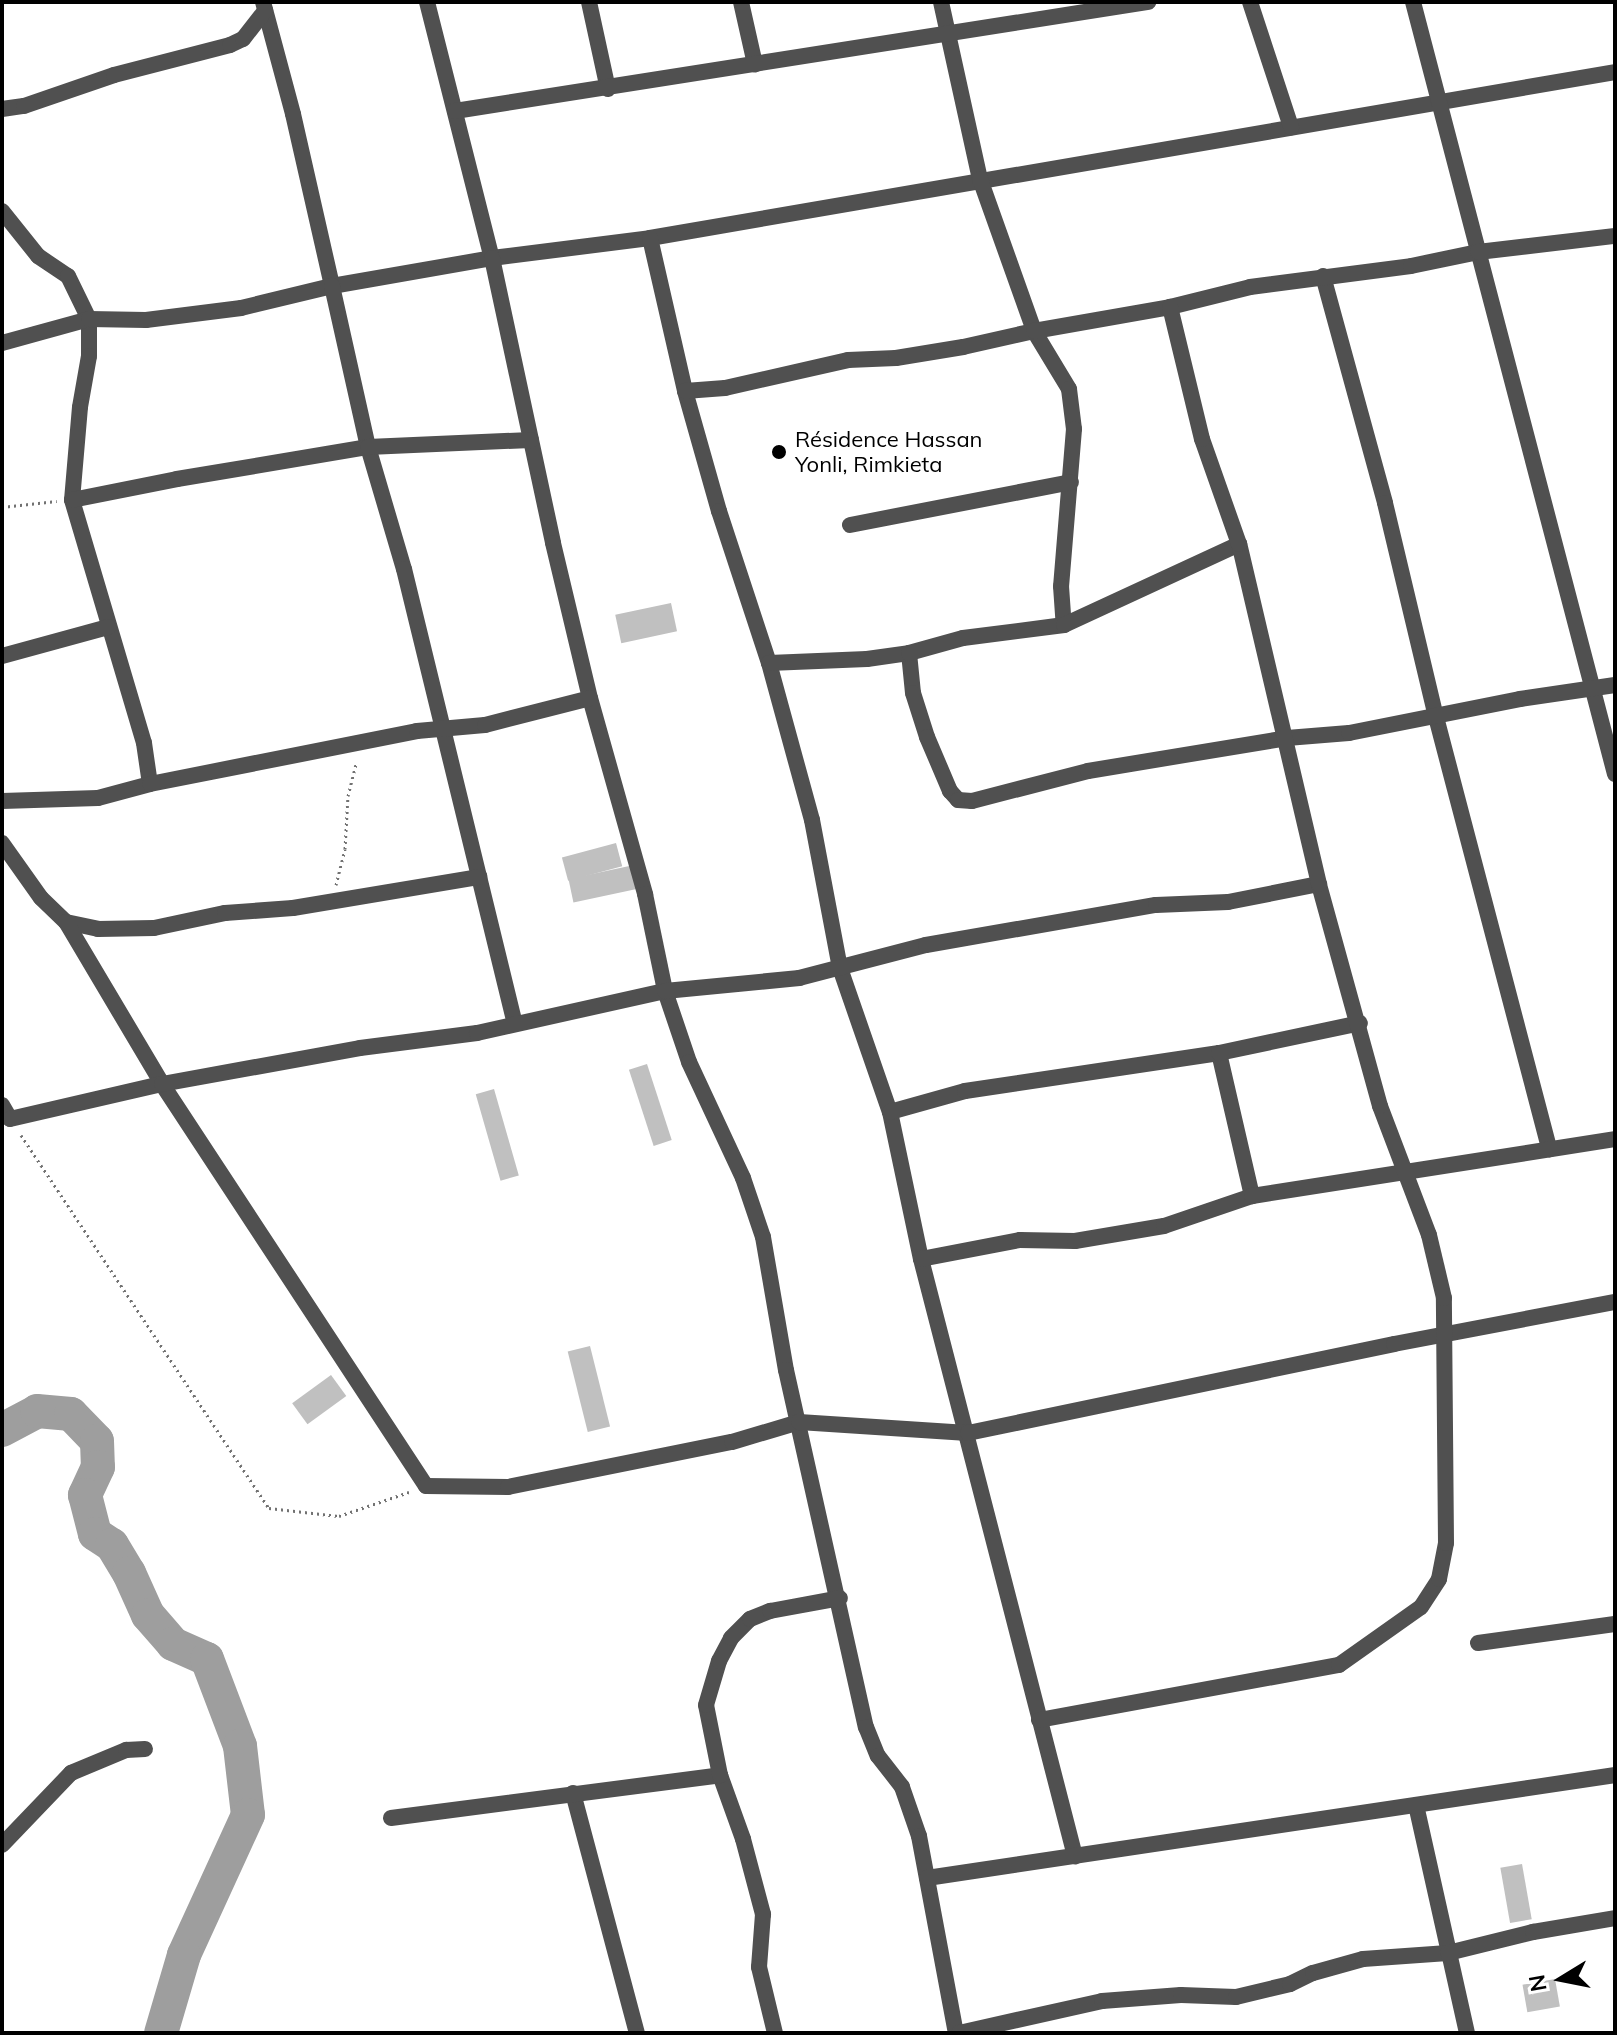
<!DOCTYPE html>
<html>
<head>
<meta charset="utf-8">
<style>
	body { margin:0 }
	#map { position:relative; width:1617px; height:2035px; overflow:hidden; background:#fff; font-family:Mulish,sans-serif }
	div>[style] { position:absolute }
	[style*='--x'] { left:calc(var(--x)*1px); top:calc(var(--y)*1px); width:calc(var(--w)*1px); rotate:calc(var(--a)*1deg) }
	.river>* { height:34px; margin:-17px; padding:0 17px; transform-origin:17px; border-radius:17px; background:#9e9e9e }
	.building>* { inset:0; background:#c0c0c0; transform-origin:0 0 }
	.path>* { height:3px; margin-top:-1.5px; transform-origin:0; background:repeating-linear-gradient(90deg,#727272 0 2px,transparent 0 6px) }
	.minor>* { height:16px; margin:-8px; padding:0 8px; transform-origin:8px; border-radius:8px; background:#505050 }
	.dots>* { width:22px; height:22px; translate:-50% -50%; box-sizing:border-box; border:4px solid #fff; border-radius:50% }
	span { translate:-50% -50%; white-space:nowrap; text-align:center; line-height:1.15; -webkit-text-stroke:7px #fff; paint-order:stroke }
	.poi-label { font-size:22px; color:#000 }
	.left { translate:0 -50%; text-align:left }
	.frame { position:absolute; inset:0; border:4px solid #000; pointer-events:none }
	.north { position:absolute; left:1521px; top:1939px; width:80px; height:80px; -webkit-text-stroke:6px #fff; paint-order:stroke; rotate:260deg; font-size:22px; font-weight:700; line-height:32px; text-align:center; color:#000 }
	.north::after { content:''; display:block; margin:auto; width:28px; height:36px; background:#000; clip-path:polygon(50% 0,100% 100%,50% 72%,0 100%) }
</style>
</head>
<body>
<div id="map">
	<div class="river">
		<i style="--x:2;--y:1430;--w:40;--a:-28"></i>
		<i style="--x:37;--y:1411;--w:34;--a:5"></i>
		<i style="--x:71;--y:1414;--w:37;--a:46"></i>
		<i style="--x:97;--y:1441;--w:26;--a:88"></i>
		<i style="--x:98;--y:1467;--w:31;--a:115"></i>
		<i style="--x:85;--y:1495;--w:40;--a:75.6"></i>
		<i style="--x:95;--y:1534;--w:20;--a:33"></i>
		<i style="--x:112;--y:1545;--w:33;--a:59"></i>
		<i style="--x:129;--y:1573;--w:46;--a:65.7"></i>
		<i style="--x:148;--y:1615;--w:38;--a:49"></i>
		<i style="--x:173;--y:1644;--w:37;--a:24"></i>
		<i style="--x:207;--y:1659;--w:93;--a:69.2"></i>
		<i style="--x:240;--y:1746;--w:69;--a:83.4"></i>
		<i style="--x:248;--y:1815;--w:154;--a:114.6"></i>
		<i style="--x:184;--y:1955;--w:81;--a:106.4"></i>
	</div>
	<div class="building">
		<i style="left:671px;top:603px;width:29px;height:57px;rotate:78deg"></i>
		<i style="left:616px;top:843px;width:24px;height:56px;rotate:75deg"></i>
		<i style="left:634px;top:865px;width:24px;height:67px;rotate:78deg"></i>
		<i style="left:647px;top:1064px;width:80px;height:19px;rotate:72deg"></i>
		<i style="left:494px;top:1089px;width:90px;height:19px;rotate:74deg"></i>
		<i style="left:590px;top:1346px;width:83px;height:23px;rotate:76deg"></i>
		<i style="left:331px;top:1375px;width:26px;height:48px;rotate:54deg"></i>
		<i style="left:1522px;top:1864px;width:56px;height:22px;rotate:80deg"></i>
		<i style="left:1555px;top:1979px;width:28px;height:33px;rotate:80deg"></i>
	</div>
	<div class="path">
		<i style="--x:2;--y:507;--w:55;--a:-6.2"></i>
		<i style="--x:336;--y:885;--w:37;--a:-76"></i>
		<i style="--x:345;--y:849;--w:53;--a:-86.8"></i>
		<i style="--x:348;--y:796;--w:34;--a:-76"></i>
		<i style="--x:21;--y:1135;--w:448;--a:56.4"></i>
		<i style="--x:269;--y:1508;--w:70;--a:6.5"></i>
		<i style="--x:339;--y:1516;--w:74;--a:-18.9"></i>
	</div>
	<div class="minor">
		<i style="--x:263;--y:2;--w:116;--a:75"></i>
		<i style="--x:293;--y:114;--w:176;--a:77.2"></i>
		<i style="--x:332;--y:286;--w:162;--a:-9.9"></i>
		<i style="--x:492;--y:258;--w:159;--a:-7.2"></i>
		<i style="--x:650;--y:238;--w:979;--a:-9.76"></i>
		<i style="--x:427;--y:2;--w:264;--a:75.8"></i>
		<i style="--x:492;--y:258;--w:291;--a:77.9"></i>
		<i style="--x:553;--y:543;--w:159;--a:76.6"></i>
		<i style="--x:590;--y:698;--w:204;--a:74.3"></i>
		<i style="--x:645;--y:894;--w:99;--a:78.3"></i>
		<i style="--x:665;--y:991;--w:75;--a:71.3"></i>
		<i style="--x:689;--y:1062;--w:128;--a:65"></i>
		<i style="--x:743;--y:1178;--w:62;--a:71.3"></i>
		<i style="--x:763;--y:1237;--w:135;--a:80.2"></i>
		<i style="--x:786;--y:1370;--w:366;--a:77.4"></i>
		<i style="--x:866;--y:1727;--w:31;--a:68"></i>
		<i style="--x:878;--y:1756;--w:39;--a:52"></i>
		<i style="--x:902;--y:1787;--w:52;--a:70.9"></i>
		<i style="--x:919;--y:1836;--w:200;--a:79.4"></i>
		<i style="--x:589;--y:2;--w:89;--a:77.7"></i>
		<i style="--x:741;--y:2;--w:64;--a:77.3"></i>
		<i style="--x:941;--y:2;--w:181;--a:77.6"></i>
		<i style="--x:980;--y:179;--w:161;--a:70.4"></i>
		<i style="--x:1034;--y:331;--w:68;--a:58.9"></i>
		<i style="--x:1069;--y:389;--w:40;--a:82.9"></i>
		<i style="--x:1074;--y:429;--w:158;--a:94.7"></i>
		<i style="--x:1061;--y:586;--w:39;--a:86"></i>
		<i style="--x:1250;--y:2;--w:132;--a:71.8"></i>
		<i style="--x:1413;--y:2;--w:798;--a:75.34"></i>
		<i style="--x:2;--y:109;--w:22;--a:-8"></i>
		<i style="--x:24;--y:106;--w:95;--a:-19"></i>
		<i style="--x:114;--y:75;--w:120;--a:-14.5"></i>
		<i style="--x:230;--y:45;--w:14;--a:-25"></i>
		<i style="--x:243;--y:39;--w:36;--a:-52"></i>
		<i style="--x:455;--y:111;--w:702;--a:-8.94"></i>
		<i style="--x:2;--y:211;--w:58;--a:51.3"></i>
		<i style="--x:38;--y:256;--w:36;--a:34"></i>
		<i style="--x:68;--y:276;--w:48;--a:64"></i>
		<i style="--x:89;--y:319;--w:37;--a:90"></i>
		<i style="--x:89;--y:356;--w:52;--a:100"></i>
		<i style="--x:80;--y:407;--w:93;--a:94.9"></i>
		<i style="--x:72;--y:500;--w:253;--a:73.5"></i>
		<i style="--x:144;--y:743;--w:41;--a:81.7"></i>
		<i style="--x:650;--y:238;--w:157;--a:77.1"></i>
		<i style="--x:685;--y:391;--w:125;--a:74.2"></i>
		<i style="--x:719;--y:511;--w:160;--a:71.8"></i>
		<i style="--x:769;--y:663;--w:163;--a:74.7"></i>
		<i style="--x:812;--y:820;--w:151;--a:79.3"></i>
		<i style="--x:840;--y:968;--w:152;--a:70.9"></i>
		<i style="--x:890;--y:1112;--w:150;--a:78.1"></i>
		<i style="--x:921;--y:1259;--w:617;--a:75.54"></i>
		<i style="--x:1323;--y:276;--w:235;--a:74.7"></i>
		<i style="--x:1385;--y:503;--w:220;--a:76.6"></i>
		<i style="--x:1436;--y:717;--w:447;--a:75.3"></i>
		<i style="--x:2;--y:343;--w:90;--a:-15.4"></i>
		<i style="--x:89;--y:319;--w:57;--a:1"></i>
		<i style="--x:146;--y:320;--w:96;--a:-7.2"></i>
		<i style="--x:241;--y:308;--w:94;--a:-13.6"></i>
		<i style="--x:332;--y:286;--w:165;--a:77.4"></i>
		<i style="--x:368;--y:447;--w:127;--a:73.6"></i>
		<i style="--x:404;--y:569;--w:468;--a:76.3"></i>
		<i style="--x:685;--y:391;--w:40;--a:-4.3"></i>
		<i style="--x:725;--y:388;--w:126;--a:-12.8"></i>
		<i style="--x:848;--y:360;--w:48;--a:-2.4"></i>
		<i style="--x:896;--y:358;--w:68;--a:-9.3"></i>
		<i style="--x:963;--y:347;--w:73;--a:-12.7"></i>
		<i style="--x:1034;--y:331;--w:138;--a:-10"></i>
		<i style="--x:1170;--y:307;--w:82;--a:-14"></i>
		<i style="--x:1250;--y:287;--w:162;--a:-7.4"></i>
		<i style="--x:1411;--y:266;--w:68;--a:-11.8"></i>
		<i style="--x:1478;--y:252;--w:138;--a:-6.7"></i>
		<i style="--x:72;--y:500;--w:107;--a:-11.3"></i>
		<i style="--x:177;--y:479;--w:194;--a:-9.5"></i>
		<i style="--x:368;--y:447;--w:163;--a:-2.5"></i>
		<i style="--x:850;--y:525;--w:225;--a:-11"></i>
		<i style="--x:909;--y:653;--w:40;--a:84.3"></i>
		<i style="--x:913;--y:693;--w:46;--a:72.3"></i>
		<i style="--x:927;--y:737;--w:59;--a:66.9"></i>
		<i style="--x:950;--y:791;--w:12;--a:48"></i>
		<i style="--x:958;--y:800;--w:14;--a:4"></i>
		<i style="--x:972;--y:801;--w:120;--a:-14.5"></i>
		<i style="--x:1088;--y:771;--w:202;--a:-9.4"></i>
		<i style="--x:1287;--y:738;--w:62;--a:-4.6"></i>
		<i style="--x:1349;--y:733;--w:174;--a:-11.2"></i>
		<i style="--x:1520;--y:699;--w:96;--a:-8.4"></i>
		<i style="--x:2;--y:656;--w:110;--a:-15.3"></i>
		<i style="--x:769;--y:663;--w:98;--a:-2.3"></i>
		<i style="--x:867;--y:659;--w:42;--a:-8.1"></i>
		<i style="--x:909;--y:653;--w:56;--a:-15.5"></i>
		<i style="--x:963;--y:638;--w:102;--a:-7.3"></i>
		<i style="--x:1064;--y:625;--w:193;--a:-24.8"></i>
		<i style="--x:2;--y:801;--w:96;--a:-1.8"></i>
		<i style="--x:98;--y:798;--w:54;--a:-15.1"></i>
		<i style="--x:150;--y:784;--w:272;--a:-11.2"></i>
		<i style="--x:417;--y:731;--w:68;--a:-5"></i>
		<i style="--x:485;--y:725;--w:108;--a:-14.4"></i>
		<i style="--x:2;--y:843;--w:67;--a:54.7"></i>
		<i style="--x:41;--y:898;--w:35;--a:44"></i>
		<i style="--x:66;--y:922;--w:33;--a:12"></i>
		<i style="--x:98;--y:929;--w:56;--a:-1"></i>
		<i style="--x:154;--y:928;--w:73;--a:-11.9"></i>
		<i style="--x:225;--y:913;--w:68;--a:-4.2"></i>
		<i style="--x:293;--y:908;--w:189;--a:-9.5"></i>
		<i style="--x:66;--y:922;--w:188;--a:59.3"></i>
		<i style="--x:162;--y:1084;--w:481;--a:56.7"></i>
		<i style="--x:426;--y:1486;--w:82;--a:0.7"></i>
		<i style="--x:508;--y:1487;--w:228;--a:-11.4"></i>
		<i style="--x:732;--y:1442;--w:70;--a:-16.6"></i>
		<i style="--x:799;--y:1422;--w:169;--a:3.7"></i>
		<i style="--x:968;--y:1433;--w:435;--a:-11.8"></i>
		<i style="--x:1394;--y:1344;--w:225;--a:-10.8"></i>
		<i style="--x:1219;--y:1053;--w:147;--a:77"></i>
		<i style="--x:2;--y:1105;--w:16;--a:60"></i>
		<i style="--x:10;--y:1119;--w:156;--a:-13"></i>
		<i style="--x:162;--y:1084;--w:201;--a:-10.3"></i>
		<i style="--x:360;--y:1048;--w:118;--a:-7.3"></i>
		<i style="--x:477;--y:1033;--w:193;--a:-12.6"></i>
		<i style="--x:665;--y:991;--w:135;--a:-5.5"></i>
		<i style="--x:799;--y:978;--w:131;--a:-14.6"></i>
		<i style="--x:926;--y:945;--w:233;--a:-9.9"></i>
		<i style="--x:1156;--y:905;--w:72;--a:-2.4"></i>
		<i style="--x:1228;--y:902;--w:93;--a:-11.2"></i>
		<i style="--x:890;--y:1112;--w:78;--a:-15.6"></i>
		<i style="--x:965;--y:1091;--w:257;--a:-8.5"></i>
		<i style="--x:1219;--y:1053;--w:144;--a:-12"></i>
		<i style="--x:921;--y:1259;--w:101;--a:-10.9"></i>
		<i style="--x:1020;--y:1240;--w:55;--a:1"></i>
		<i style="--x:1075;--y:1241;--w:90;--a:-9.6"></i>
		<i style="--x:1164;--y:1226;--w:93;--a:-18.8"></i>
		<i style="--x:1252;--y:1196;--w:367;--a:-8.9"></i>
		<i style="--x:1478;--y:1643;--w:138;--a:-7.9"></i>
		<i style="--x:1039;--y:1720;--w:305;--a:-10.4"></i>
		<i style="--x:1339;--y:1665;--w:100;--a:-35.3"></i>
		<i style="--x:1421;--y:1607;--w:33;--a:-57"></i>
		<i style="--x:1439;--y:1579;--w:37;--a:-79"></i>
		<i style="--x:1446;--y:1543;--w:245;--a:-90.5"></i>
		<i style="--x:1444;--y:1298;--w:65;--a:-103.4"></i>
		<i style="--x:1429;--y:1235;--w:138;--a:-110.8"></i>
		<i style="--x:1380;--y:1106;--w:230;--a:-105.4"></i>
		<i style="--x:1319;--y:884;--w:349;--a:-103.2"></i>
		<i style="--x:1239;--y:544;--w:111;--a:-109.4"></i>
		<i style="--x:1202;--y:439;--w:136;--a:-103.6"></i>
		<i style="--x:720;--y:1775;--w:68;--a:70.2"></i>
		<i style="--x:743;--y:1839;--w:78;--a:75.1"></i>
		<i style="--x:763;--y:1914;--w:53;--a:94.3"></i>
		<i style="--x:759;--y:1967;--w:68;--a:76.4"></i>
		<i style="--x:573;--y:1793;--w:248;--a:75.1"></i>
		<i style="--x:1416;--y:1805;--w:234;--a:77.4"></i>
		<i style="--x:391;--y:1818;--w:332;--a:-7.4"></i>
		<i style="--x:720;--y:1775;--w:71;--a:-101.3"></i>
		<i style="--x:706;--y:1705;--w:46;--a:-73.5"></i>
		<i style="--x:719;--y:1661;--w:26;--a:-62"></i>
		<i style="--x:731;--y:1638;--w:27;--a:-45"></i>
		<i style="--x:750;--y:1619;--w:22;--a:-22"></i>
		<i style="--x:770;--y:1611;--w:71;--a:-10.5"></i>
		<i style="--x:2;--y:1845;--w:100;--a:-46.2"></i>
		<i style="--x:71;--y:1773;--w:60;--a:-22.7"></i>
		<i style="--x:126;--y:1750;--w:19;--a:-3"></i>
		<i style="--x:927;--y:1878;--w:696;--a:-8.51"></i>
		<i style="--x:959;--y:2033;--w:147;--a:-12.6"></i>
		<i style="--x:1102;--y:2001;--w:79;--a:-4.3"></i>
		<i style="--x:1181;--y:1995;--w:55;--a:2.1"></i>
		<i style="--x:1236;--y:1997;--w:56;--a:-13.5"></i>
		<i style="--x:1290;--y:1984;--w:25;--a:-26"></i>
		<i style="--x:1313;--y:1973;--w:52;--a:-15.6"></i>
		<i style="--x:1363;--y:1959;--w:85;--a:-4"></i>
		<i style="--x:1448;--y:1953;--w:88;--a:-13.9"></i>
		<i style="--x:1533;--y:1932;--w:83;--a:-9.7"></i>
	</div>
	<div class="dots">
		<i style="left:779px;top:452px;background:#000"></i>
	</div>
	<div class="poi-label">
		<span class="left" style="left:795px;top:452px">Résidence Hassan<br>Yonli, Rimkieta</span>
	</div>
	<div class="frame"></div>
	<div class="north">N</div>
</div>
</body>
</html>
